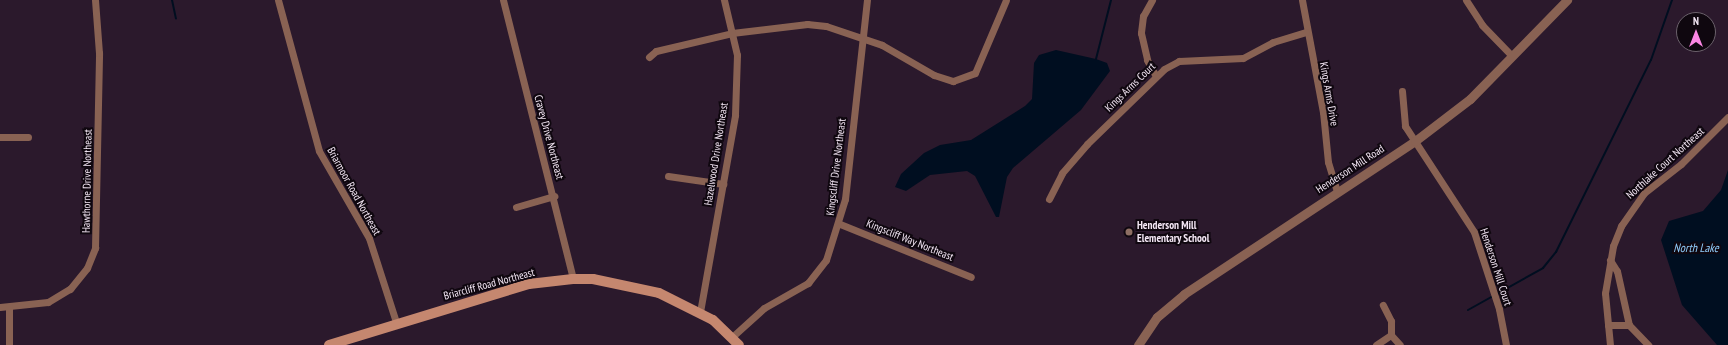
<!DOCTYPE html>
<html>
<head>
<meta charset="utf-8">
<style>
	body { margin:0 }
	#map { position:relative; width:1728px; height:345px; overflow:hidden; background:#2b192c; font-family:"PT Sans Narrow",sans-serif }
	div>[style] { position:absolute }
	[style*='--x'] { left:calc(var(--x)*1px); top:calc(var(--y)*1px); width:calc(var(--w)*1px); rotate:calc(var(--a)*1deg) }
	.water>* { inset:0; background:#000e20 }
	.stream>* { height:2px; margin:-1px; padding:0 1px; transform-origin:1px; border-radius:1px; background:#000e20 }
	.minor>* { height:7px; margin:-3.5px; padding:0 3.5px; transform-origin:3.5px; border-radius:3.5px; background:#896253 }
	.tertiary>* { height:9px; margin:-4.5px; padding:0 4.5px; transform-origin:4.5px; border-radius:4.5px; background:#896253 }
	.secondary>* { height:10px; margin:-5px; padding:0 5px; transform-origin:5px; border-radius:5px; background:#c5876f }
	.dots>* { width:11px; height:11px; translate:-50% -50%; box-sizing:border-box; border:2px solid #0f070f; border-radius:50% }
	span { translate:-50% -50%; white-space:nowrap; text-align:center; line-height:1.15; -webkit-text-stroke:4px #0f070f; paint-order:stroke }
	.street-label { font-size:11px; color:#f5e8f6 }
	.poi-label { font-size:11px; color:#f5e8f6; font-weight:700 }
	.left { translate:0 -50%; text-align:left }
	.water-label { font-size:12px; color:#8fccfb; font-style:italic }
	.north { position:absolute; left:1676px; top:12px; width:40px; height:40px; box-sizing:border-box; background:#0f070f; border:1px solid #6b616b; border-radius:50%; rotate:0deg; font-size:11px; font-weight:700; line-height:16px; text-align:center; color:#f5e8f6 }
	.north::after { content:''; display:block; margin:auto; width:14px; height:18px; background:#fc86e4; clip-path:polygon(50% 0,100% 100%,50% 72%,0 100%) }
</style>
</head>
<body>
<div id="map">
	<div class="water">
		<i style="clip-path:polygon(1056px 50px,1096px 59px,1107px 63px,1110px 71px,1081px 110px,1013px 168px,1007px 177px,999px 217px,996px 217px,975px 176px,967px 171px,930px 175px,906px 191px,895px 187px,901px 174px,924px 153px,940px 145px,971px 140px,1025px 106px,1032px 99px,1034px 63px,1039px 55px)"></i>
		<i style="clip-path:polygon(1728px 170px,1728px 345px,1717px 345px,1682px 305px,1661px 240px,1669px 221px,1703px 211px,1721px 190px)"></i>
	</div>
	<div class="stream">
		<i style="--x:172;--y:0;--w:19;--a:78"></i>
		<i style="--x:1096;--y:59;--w:61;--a:-75.7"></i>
		<i style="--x:1468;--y:310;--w:86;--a:-29.2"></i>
		<i style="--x:1543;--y:268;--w:21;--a:-51"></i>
		<i style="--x:1556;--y:252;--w:214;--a:-63.7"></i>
		<i style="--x:1651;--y:60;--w:64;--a:-70.7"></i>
	</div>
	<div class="minor">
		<i style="--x:278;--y:0;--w:156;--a:74.8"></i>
		<i style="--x:319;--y:151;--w:100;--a:60.1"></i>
		<i style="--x:369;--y:238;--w:88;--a:72.2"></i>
		<i style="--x:503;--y:0;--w:288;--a:75.9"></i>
		<i style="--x:1152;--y:0;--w:18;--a:119"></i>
		<i style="--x:1143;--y:16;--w:17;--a:97"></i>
		<i style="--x:1141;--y:33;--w:28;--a:77"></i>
		<i style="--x:1147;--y:60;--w:18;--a:61"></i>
		<i style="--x:1302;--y:0;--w:114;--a:79.4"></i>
		<i style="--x:1323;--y:112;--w:50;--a:84.3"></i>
		<i style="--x:1328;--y:162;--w:30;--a:73"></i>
		<i style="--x:1466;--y:0;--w:30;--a:57"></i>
		<i style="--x:1482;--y:25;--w:43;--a:45.9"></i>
		<i style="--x:649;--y:57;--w:9;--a:-41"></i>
		<i style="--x:656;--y:51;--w:78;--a:-13.3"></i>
		<i style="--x:732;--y:33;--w:76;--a:-6.8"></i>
		<i style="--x:807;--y:24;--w:19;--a:6"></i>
		<i style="--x:826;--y:26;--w:59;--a:18.7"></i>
		<i style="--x:882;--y:45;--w:60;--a:30"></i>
		<i style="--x:934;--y:75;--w:20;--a:18"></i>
		<i style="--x:953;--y:81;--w:23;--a:-20"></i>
		<i style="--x:975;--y:73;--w:79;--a:-67"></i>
		<i style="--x:1402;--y:91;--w:35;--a:85"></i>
		<i style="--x:1405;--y:126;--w:126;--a:56.9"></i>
		<i style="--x:1474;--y:232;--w:81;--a:72"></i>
		<i style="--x:1499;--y:309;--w:37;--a:79"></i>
		<i style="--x:0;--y:137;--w:28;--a:0"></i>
		<i style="--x:668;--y:176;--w:56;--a:8.3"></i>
		<i style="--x:1049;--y:199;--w:29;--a:-63"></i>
		<i style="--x:1062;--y:173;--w:38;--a:-49"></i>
		<i style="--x:1087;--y:144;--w:107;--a:-44.2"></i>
		<i style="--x:1164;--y:69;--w:17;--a:-28"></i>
		<i style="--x:1179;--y:61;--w:64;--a:-2.7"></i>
		<i style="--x:1243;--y:58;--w:34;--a:-28"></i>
		<i style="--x:1273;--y:42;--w:34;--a:-17"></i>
		<i style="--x:516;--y:207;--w:40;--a:-16"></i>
		<i style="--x:840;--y:224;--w:141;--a:22"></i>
		<i style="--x:1610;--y:260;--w:13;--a:58"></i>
		<i style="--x:1617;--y:271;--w:55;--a:77.5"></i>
		<i style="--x:1629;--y:325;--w:28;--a:46"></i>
		<i style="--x:0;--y:307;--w:48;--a:-5.9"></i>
		<i style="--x:48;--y:302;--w:26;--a:-31"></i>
		<i style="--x:70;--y:289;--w:27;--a:-51"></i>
		<i style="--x:87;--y:268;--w:22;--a:-68"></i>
		<i style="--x:95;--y:248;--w:195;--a:-88.8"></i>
		<i style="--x:99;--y:53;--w:53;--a:-94.3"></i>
		<i style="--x:700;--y:312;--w:200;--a:-79.9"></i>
		<i style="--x:735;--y:115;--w:60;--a:-88.1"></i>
		<i style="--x:737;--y:55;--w:57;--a:-103.3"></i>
		<i style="--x:1608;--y:325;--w:21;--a:0"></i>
		<i style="--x:1391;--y:335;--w:13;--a:48"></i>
		<i style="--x:732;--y:337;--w:43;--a:-42.2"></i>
		<i style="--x:764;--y:308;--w:51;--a:-29.6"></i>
		<i style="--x:808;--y:283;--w:29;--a:-52"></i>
		<i style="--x:826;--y:260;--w:64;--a:-72.7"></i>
		<i style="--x:845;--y:199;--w:200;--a:-83.7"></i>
		<i style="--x:9;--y:345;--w:38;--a:-90"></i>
		<i style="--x:1376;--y:345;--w:18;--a:-34"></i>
		<i style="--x:1391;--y:335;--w:14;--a:-90"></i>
		<i style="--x:1391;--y:321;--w:18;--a:-117"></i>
		<i style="--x:1610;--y:345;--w:52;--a:-95.5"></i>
		<i style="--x:1605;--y:293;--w:48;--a:-80.3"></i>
		<i style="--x:1613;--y:246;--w:22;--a:-68"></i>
		<i style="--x:1621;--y:226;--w:40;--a:-55.1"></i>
		<i style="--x:1644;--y:193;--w:47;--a:-38.1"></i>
		<i style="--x:1681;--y:164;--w:66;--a:-45"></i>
	</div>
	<div class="tertiary">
		<i style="--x:1138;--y:345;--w:34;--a:-56"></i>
		<i style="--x:1157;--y:317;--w:35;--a:-40"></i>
		<i style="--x:1184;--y:294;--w:277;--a:-33.5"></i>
		<i style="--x:1415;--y:141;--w:69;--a:-37.4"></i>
		<i style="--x:1470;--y:99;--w:139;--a:-45.6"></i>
	</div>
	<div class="secondary">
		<i style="--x:329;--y:345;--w:209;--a:-17"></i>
		<i style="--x:529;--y:284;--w:44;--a:-6.5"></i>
		<i style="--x:573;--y:279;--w:20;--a:0"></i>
		<i style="--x:593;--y:279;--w:67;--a:12"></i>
		<i style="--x:659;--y:293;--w:60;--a:26.6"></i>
		<i style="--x:713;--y:320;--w:36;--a:44"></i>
	</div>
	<div class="dots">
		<i style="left:1129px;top:232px;background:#8d6e63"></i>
	</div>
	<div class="street-label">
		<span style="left:1130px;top:87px;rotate:-44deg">Kings Arms Court</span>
		<span style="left:1329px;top:94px;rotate:80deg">Kings Arms Drive</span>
		<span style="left:549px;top:137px;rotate:75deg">Cravey Drive Northeast</span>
		<span style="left:716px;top:154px;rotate:-81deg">Hazelwood Drive Northeast</span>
		<span style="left:1665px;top:163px;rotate:-42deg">Northlake Court Northeast</span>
		<span style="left:836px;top:167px;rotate:-83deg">Kingscliff Drive Northeast</span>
		<span style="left:1350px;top:169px;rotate:-33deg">Henderson Mill Road</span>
		<span style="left:87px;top:181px;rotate:-89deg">Hawthorne Drive Northeast</span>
		<span style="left:354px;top:191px;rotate:61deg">Briarmoor Road Northeast</span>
		<span style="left:910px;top:240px;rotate:22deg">Kingscliff Way Northeast</span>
		<span style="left:1496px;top:267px;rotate:72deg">Henderson Mill Court</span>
		<span style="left:489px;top:284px;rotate:-15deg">Briarcliff Road Northeast</span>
	</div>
	<div class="poi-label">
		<span class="left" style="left:1137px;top:232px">Henderson Mill<br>Elementary School</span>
	</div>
	<div class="water-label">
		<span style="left:1696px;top:248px">North Lake</span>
	</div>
	<div class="north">N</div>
</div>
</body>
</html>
